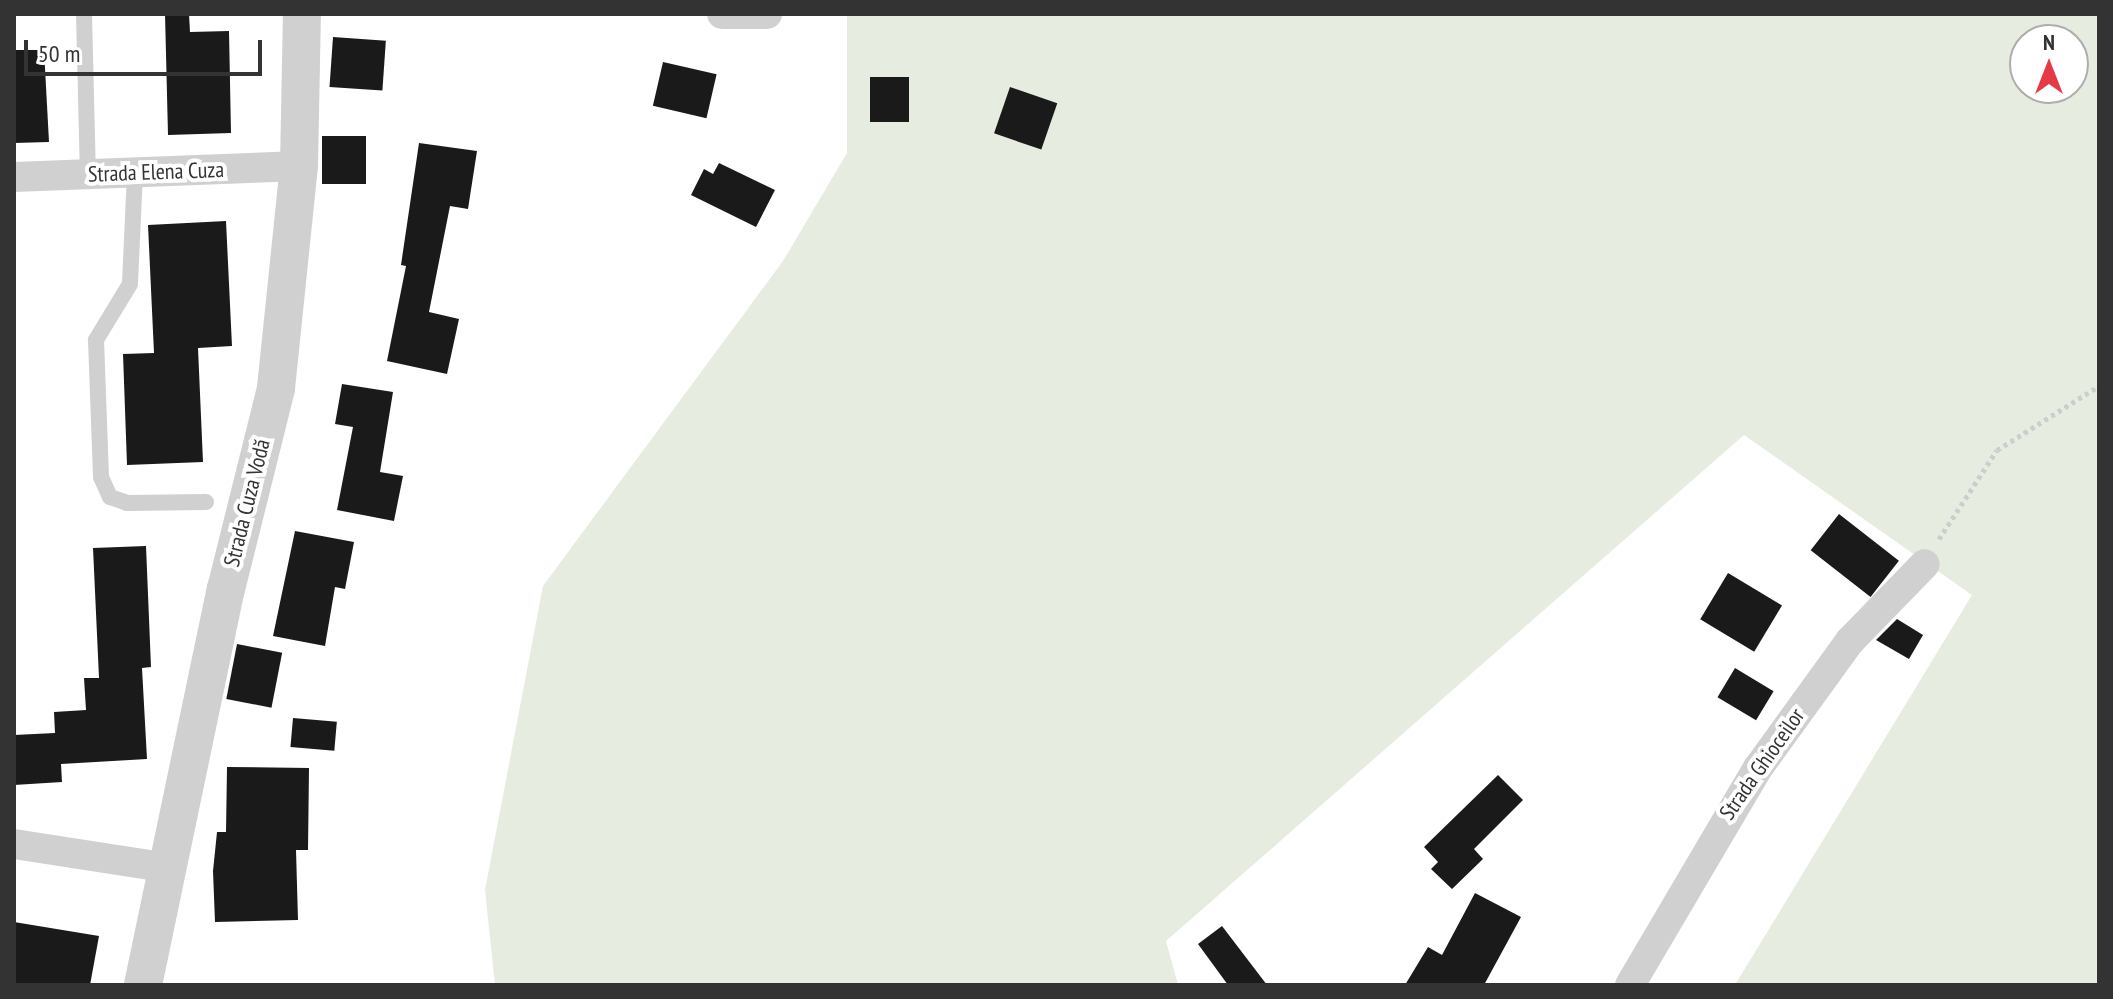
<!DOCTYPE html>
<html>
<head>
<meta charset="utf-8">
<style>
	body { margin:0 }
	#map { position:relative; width:2113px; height:999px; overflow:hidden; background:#fff; font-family:"PT Sans Narrow",sans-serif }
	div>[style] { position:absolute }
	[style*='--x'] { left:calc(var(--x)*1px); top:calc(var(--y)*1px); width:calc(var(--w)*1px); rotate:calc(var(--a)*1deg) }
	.green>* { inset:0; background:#e6ecdf }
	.building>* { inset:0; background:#1a1a1a; transform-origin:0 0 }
	.path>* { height:5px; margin-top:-2.5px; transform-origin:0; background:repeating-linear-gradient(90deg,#cdcdcd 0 4px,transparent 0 8px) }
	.service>* { height:16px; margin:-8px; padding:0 8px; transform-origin:8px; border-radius:8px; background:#d0d0d0 }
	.minor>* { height:30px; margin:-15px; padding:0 15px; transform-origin:15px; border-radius:15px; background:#d0d0d0 }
	.tertiary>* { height:38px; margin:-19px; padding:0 19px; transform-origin:19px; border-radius:19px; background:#d0d0d0 }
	span { translate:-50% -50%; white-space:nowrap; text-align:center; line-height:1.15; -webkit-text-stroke:8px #fff; paint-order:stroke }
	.street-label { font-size:22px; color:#333 }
	.frame { position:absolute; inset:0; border:16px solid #333; pointer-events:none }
	.north { position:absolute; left:2009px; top:24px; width:80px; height:80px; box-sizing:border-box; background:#fff; border:2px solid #adadad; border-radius:50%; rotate:0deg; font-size:22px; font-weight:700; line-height:32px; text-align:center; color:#333 }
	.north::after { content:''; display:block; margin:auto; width:28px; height:36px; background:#e63946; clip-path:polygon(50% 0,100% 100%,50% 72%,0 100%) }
	.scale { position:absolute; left:24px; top:40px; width:238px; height:36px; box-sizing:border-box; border:4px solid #333; border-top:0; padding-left:10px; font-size:24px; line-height:28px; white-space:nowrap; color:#333; -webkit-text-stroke:6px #fff; paint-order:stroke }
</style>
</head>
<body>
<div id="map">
	<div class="green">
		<i style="clip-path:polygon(evenodd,847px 14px,2099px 14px,2099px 985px,1735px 985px,1972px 595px,1744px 435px,1166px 941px,1178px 985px,495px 985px,485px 890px,543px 586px,783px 261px,847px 153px,847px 14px,2025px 40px,2073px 40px,2073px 88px,2025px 88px,2025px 40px)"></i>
	</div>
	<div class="building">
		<i style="clip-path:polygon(165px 14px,189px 14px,190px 32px,229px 31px,231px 133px,168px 135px)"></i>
		<i style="left:333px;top:37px;width:53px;height:50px;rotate:4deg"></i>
		<i style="clip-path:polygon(14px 50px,44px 50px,49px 142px,14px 143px)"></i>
		<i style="left:663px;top:62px;width:55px;height:45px;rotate:13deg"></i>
		<i style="left:870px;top:77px;width:39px;height:45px"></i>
		<i style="left:1010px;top:87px;width:50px;height:49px;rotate:19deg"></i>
		<i style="left:322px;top:136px;width:44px;height:48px"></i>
		<i style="clip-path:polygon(419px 143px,477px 151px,468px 209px,450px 206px,429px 312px,459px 319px,447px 374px,387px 361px,406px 266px,401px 265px)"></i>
		<i style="clip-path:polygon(719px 163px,775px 190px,756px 227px,691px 195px,704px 169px,713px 174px)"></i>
		<i style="clip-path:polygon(226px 221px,232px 346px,198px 348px,203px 462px,127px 465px,123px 354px,154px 353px,148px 225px)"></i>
		<i style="clip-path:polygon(342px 384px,393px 392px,380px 472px,403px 476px,394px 521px,337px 510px,353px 427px,335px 424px)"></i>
		<i style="left:1839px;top:514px;width:76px;height:46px;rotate:38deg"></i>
		<i style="clip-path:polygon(295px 531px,354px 542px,345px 589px,335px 587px,325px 646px,273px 636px)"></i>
		<i style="clip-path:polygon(146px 546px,151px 667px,142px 668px,147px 759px,61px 764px,62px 782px,14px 785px,14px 735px,55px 733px,54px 712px,86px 710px,84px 678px,99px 678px,93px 548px)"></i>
		<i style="left:1728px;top:573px;width:63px;height:54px;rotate:31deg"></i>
		<i style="clip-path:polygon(1897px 619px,1923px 635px,1909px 659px,1876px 640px)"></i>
		<i style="left:237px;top:644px;width:46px;height:56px;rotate:11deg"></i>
		<i style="left:1735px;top:668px;width:45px;height:34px;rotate:31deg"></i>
		<i style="left:293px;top:718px;width:44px;height:29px;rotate:5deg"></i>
		<i style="clip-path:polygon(227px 767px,309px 768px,308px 850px,296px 850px,298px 920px,215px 922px,213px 871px,217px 832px,226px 832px)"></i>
		<i style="clip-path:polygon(1498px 775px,1523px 800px,1474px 849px,1483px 859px,1452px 889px,1431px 869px,1438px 862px,1424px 847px)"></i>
		<i style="clip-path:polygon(1475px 893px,1521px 917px,1484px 985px,1405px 985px,1428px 947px,1442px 955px)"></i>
		<i style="clip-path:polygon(14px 922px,99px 936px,90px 985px,14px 985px)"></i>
		<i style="clip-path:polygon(1222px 926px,1267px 985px,1228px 985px,1198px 944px)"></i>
	</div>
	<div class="path">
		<i style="--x:1939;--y:539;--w:106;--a:-56.9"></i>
		<i style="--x:1997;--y:450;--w:120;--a:-32.1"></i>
	</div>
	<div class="service">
		<i style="--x:84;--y:14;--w:160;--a:88.6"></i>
		<i style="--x:135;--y:173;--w:111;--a:92.6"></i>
		<i style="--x:130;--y:284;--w:66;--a:121.3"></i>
		<i style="--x:96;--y:340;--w:137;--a:87.9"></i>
		<i style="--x:101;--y:477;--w:22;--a:66"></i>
		<i style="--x:110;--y:497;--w:18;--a:19"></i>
		<i style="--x:127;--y:503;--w:79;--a:-0.7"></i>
	</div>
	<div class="minor">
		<i style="--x:722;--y:14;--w:45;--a:0"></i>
		<i style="--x:14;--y:177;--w:285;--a:-2.2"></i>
		<i style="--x:14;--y:844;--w:157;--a:8.8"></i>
		<i style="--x:1630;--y:985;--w:252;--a:-59.5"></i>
		<i style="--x:1758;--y:768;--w:157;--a:-54.1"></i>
		<i style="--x:1850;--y:641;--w:107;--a:-45.8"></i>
	</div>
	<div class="tertiary">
		<i style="--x:143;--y:985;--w:405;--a:-78.2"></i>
		<i style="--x:226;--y:589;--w:207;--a:-76"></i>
		<i style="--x:276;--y:388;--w:223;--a:-84.1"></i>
		<i style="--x:299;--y:166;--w:152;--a:-88.9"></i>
	</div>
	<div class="street-label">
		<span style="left:156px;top:172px;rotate:-2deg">Strada Elena Cuza</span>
		<span style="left:247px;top:503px;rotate:-76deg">Strada Cuza Vodă</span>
		<span style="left:1762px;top:764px;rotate:-55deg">Strada Ghioceilor</span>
	</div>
	<div class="frame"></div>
	<div class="north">N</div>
	<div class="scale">50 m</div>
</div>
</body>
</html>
